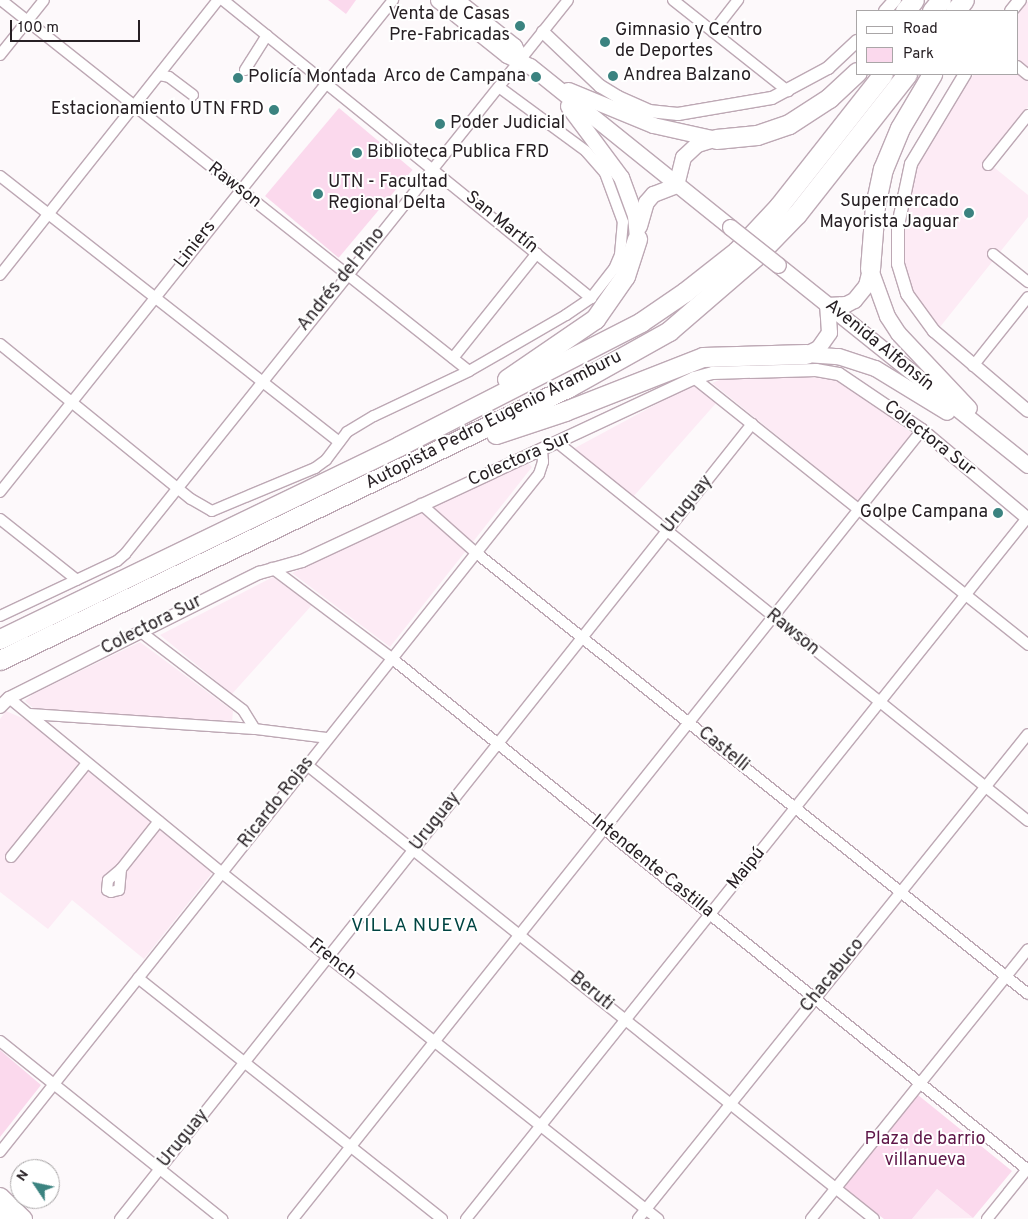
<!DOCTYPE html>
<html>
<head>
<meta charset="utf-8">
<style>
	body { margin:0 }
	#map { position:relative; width:1028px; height:1219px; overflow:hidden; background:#fdf9fb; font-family:Overpass,sans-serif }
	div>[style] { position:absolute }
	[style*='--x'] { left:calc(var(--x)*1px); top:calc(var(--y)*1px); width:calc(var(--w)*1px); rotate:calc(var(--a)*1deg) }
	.built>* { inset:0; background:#fdebf5 }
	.green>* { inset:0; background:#fbd9ed; transform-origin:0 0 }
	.roads { filter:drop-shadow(1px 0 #bda8b4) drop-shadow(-1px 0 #bda8b4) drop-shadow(0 1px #bda8b4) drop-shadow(0 -1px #bda8b4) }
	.minor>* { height:10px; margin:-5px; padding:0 5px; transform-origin:5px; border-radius:5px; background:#fff }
	.tertiary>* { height:12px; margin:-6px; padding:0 6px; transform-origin:6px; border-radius:6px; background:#fff }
	.secondary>* { height:15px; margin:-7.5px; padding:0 7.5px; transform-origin:7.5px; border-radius:7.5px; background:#fff }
	.trunk>* { height:18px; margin:-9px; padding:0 9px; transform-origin:9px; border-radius:9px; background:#fff }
	.motorway>* { height:19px; margin:-9.5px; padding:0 9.5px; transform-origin:9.5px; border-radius:9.5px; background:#fff }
	.bridges { filter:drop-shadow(1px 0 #bda8b4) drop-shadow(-1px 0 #bda8b4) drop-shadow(0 1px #bda8b4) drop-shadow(0 -1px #bda8b4) }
	.secondary-bridge>* { height:15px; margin:-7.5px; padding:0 7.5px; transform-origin:7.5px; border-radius:7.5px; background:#fff }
	.dots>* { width:14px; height:14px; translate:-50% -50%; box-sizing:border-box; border:2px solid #fff; border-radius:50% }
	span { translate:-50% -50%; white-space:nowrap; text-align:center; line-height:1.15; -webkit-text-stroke:4px #fff; paint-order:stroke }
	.poi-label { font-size:18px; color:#272024 }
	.right { translate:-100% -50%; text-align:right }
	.left { translate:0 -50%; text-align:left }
	.street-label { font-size:18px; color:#272024 }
	.park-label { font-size:18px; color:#5e1648 }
	.neighbourhood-label { font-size:19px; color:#004442; letter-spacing:1px }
	.legend { position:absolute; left:856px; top:10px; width:162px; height:65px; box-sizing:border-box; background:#fff; border:1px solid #a9a6a7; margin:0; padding:6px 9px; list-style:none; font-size:15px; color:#272024 }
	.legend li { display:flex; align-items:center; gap:10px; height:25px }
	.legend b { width:25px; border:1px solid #a9a6a7 }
	.north { position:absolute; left:10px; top:1159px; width:50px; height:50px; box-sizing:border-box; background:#fff; border:1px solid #a9a6a7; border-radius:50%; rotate:304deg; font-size:14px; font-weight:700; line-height:20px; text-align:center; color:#272024 }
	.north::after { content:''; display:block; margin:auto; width:18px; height:22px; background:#3b8380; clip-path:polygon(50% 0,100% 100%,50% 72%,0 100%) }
	.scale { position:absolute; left:10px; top:20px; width:130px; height:22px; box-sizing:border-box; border:2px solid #272024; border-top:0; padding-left:6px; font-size:15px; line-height:18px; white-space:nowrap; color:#272024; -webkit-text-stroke:4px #fff; paint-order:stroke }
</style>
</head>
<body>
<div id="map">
	<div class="built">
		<i style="clip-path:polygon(1028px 1px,1028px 107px,985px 160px,1028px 195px,1028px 217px,940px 327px,912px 290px,903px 257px,907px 190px,921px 151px,974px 74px,1017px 74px,1017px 16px)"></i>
		<i style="clip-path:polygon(789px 375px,836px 380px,912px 433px,858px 501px,712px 383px,722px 379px)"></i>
		<i style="clip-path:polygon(692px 385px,717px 402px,633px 497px,573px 449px)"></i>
		<i style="clip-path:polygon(528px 463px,532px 467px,390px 647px,292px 573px)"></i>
		<i style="clip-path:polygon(273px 577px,312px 605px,232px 694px,160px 635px)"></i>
		<i style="clip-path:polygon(140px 642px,233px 711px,232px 722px,33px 708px,25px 701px,33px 694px)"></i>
		<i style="clip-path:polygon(6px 711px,29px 721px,212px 873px,144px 959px,72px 900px,48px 929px,0 892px,0 719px)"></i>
		<i style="clip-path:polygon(937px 1189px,973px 1218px,912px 1219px)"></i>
	</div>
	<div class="green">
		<i style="clip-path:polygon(328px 0,356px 0,346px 14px)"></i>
		<i style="left:339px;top:108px;width:96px;height:115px;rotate:40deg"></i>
		<i style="clip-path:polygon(0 1050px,41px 1085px,0 1137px)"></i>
		<i style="clip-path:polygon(918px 1095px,1012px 1171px,973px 1218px,937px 1189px,912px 1219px,884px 1219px,844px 1188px)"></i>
	</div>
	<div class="roads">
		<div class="minor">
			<i style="--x:1;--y:0;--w:597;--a:38.41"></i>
			<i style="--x:223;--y:0;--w:474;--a:39"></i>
			<i style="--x:673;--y:0;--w:147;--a:38.4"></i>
			<i style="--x:713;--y:32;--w:41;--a:-52"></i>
			<i style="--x:0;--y:55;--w:70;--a:-51.3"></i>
			<i style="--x:1017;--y:66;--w:14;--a:39"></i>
			<i style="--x:245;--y:70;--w:41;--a:-57.8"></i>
			<i style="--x:159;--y:75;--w:10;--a:11"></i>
			<i style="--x:169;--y:77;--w:30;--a:37"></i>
			<i style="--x:988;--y:165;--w:64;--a:-51.3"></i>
			<i style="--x:0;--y:176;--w:431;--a:38.1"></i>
			<i style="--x:993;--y:254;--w:45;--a:38.7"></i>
			<i style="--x:0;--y:275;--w:351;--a:-51.6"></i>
			<i style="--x:0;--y:344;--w:246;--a:39.1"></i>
			<i style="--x:191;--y:499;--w:24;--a:30"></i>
			<i style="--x:212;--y:511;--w:112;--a:-22.7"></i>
			<i style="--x:315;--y:468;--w:14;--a:-36"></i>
			<i style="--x:326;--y:460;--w:35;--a:-53"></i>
			<i style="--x:347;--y:432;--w:31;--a:-31"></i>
			<i style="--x:374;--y:416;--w:105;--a:-25.3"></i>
			<i style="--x:469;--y:371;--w:112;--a:-30"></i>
			<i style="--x:566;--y:315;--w:30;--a:-34"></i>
			<i style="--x:591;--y:298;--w:37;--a:-52"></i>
			<i style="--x:614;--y:269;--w:15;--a:-67"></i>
			<i style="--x:620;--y:255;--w:33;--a:-85"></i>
			<i style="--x:623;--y:222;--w:52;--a:-110.2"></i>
			<i style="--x:605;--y:173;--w:29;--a:-131"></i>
			<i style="--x:586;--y:151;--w:108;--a:-143.7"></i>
			<i style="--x:453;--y:358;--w:134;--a:-51.3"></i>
			<i style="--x:973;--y:366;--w:88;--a:-51.4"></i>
			<i style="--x:694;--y:378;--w:428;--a:38.6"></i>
			<i style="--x:558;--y:443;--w:603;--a:38.81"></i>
			<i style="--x:0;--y:492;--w:630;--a:-51.38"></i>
			<i style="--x:421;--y:504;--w:72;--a:41.6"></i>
			<i style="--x:475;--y:552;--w:708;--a:38.63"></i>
			<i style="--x:0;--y:519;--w:98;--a:38.4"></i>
			<i style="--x:272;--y:568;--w:148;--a:37"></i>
			<i style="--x:390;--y:657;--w:819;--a:38.8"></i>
			<i style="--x:0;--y:616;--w:129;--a:-25.2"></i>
			<i style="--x:117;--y:561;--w:11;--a:-41"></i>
			<i style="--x:125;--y:554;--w:709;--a:-51.35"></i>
			<i style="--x:141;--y:632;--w:128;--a:37.4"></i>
			<i style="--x:243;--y:710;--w:22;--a:58"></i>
			<i style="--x:9;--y:698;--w:276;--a:39.4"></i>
			<i style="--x:222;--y:873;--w:557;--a:38.43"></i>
			<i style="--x:30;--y:714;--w:225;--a:3.8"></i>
			<i style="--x:255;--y:729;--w:73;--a:7.1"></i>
			<i style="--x:307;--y:765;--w:726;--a:38.68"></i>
			<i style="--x:11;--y:857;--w:121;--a:-51"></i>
			<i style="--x:121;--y:869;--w:21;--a:95"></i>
			<i style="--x:119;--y:890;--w:8;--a:166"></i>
			<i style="--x:111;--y:892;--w:4;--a:-153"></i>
			<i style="--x:107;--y:890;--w:10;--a:-84"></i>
			<i style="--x:108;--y:880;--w:17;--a:-40"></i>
			<i style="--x:121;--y:869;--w:61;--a:-51.6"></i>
			<i style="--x:138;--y:978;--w:388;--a:38.4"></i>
			<i style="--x:0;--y:1041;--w:285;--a:38.7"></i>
			<i style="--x:0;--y:1152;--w:866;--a:-51.52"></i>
			<i style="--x:539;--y:474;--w:13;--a:-72"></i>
			<i style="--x:543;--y:462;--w:12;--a:-95"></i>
			<i style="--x:120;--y:1219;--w:1016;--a:-51.52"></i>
			<i style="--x:293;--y:1219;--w:1009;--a:-51.44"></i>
			<i style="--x:466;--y:1219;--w:898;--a:-51.33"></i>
			<i style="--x:638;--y:1219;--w:622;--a:-51.2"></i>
			<i style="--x:811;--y:1219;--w:346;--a:-51.2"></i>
			<i style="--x:987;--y:1219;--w:65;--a:-51.2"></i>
		</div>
		<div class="tertiary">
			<i style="--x:885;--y:11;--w:15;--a:-48"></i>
			<i style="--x:1011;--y:11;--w:14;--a:-51"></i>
			<i style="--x:543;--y:32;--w:79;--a:43.5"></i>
			<i style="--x:600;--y:86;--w:21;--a:31"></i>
			<i style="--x:618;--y:97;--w:34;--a:24"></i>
			<i style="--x:649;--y:111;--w:29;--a:6"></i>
			<i style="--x:678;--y:114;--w:95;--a:-9.7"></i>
			<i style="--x:772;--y:98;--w:64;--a:-28.2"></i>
			<i style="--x:828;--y:68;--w:40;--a:-43"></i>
			<i style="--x:965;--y:74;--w:105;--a:121"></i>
			<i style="--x:911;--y:164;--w:62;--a:102"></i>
			<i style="--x:898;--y:225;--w:39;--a:90"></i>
			<i style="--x:898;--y:264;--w:31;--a:73"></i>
			<i style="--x:907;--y:294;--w:46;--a:53.9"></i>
			<i style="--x:934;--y:331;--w:123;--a:40.4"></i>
			<i style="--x:0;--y:707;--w:13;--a:-45"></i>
			<i style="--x:9;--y:698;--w:280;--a:-26.6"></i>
			<i style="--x:259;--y:573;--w:45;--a:-15.6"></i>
			<i style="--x:302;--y:561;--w:433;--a:-25"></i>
			<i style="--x:694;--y:378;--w:20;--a:-15"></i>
			<i style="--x:713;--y:373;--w:103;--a:-1.7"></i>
			<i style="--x:816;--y:370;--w:23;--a:10"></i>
			<i style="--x:839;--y:374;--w:100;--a:34"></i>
			<i style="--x:922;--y:430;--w:138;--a:40"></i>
		</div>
		<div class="secondary">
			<i style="--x:438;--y:0;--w:88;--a:38.6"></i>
			<i style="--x:507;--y:55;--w:25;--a:26"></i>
			<i style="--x:530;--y:66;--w:257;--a:38.8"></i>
			<i style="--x:456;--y:0;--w:74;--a:38.4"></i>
			<i style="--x:514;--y:46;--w:15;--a:62"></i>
			<i style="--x:568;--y:90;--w:92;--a:22.4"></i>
			<i style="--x:653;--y:125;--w:65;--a:12.5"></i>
			<i style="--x:568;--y:106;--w:89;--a:53.3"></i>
			<i style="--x:621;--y:177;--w:40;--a:69.8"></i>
			<i style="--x:635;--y:215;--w:24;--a:85"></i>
			<i style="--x:676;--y:185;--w:29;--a:-76"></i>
			<i style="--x:683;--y:157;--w:19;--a:-43"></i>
			<i style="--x:697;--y:144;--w:17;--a:-17"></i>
			<i style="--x:639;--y:226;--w:25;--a:-74"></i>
			<i style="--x:646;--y:202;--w:11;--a:-49"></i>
			<i style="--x:653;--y:194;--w:25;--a:-21"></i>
			<i style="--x:778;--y:265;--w:320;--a:38.7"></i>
			<i style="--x:870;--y:269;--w:50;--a:70.1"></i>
			<i style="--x:887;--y:316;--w:20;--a:57"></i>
			<i style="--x:898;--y:333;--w:103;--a:46.6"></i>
			<i style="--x:827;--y:305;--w:19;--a:-3"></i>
			<i style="--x:846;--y:304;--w:9;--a:-27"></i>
			<i style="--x:854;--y:300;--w:19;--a:-51"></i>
			<i style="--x:866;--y:285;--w:16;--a:-76"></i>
			<i style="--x:806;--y:354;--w:32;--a:4"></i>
			<i style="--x:838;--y:356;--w:39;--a:18"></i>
			<i style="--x:875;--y:368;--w:84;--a:31.4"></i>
			<i style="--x:806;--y:354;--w:13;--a:-27"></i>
			<i style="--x:818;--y:348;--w:19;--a:-55"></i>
			<i style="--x:829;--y:332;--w:27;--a:-94"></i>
		</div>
		<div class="trunk">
			<i style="--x:0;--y:1197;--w:32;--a:44"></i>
			<i style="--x:0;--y:1216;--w:4;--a:45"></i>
		</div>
		<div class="motorway">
			<i style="--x:905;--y:11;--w:14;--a:-51"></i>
			<i style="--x:932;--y:11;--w:14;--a:-51"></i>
			<i style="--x:955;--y:11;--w:14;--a:-51"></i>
			<i style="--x:716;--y:139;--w:41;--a:-5.6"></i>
			<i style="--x:757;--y:135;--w:34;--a:-19"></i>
			<i style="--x:789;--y:124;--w:48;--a:-33"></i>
			<i style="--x:829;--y:98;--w:38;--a:-43"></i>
			<i style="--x:870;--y:269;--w:63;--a:-85.5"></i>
			<i style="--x:875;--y:206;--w:38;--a:-78"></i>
			<i style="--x:883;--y:169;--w:44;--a:-67.5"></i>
			<i style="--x:900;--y:128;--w:63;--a:-59.3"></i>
			<i style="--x:507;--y:379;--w:107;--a:-34.3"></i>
			<i style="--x:595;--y:319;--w:52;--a:-55.1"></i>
			<i style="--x:625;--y:276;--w:39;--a:-72"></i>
			<i style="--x:496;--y:434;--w:73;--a:-18.4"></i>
			<i style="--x:565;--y:411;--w:148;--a:-21.4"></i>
			<i style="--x:703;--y:357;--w:103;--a:-1.7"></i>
			<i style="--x:0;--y:639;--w:443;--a:-25.8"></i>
			<i style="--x:399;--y:446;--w:272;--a:-27.1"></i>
			<i style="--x:641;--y:322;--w:53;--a:-34.3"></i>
			<i style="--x:685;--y:292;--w:66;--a:-38.3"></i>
			<i style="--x:737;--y:251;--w:62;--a:-47"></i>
			<i style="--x:779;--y:206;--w:168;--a:-51.8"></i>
			<i style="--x:0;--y:660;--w:631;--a:-25.63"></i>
			<i style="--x:569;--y:387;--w:115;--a:-29.2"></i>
			<i style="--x:669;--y:331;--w:116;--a:-40.8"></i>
			<i style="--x:757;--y:255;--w:57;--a:-45.7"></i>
			<i style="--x:797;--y:214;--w:178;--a:-51.8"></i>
		</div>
	</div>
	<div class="bridges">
		<div class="secondary-bridge">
			<i style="--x:730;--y:227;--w:61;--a:38.4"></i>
		</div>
	</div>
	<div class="dots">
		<i style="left:520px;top:26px;background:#3b8380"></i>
		<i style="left:605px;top:42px;background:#3b8380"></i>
		<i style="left:613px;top:76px;background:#3b8380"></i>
		<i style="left:536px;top:77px;background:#3b8380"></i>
		<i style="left:238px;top:78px;background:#3b8380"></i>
		<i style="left:274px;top:110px;background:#3b8380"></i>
		<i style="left:440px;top:124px;background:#3b8380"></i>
		<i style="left:357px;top:153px;background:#3b8380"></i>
		<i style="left:318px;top:194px;background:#3b8380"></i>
		<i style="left:969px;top:213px;background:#3b8380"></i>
		<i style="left:998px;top:513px;background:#3b8380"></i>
	</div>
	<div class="poi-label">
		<span class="right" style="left:510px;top:26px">Venta de Casas<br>Pre-Fabricadas</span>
		<span class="left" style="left:615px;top:42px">Gimnasio y Centro<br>de Deportes</span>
		<span class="left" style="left:623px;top:76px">Andrea Balzano</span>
		<span class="right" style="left:526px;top:77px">Arco de Campana</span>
		<span class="left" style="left:248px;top:78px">Policía Montada</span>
		<span class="right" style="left:264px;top:110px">Estacionamiento UTN FRD</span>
		<span class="left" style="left:450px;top:124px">Poder Judicial</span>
		<span class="left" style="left:367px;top:153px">Biblioteca Publica FRD</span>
		<span class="left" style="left:328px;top:194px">UTN - Facultad<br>Regional Delta</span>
		<span class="right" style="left:959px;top:213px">Supermercado<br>Mayorista Jaguar</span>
		<span class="right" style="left:988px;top:513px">Golpe Campana</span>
	</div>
	<div class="street-label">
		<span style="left:234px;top:186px;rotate:38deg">Rawson</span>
		<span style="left:501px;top:223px;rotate:39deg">San Martín</span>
		<span style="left:196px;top:245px;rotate:-52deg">Liniers</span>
		<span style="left:342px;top:280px;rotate:-51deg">Andrés del Pino</span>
		<span style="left:879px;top:346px;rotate:39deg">Avenida Alfonsín</span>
		<span style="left:494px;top:421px;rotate:-27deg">Autopista Pedro Eugenio Aramburu</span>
		<span style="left:929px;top:439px;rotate:38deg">Colectora Sur</span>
		<span style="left:520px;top:460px;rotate:-24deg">Colectora Sur</span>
		<span style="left:688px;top:505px;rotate:-51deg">Uruguay</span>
		<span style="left:152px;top:626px;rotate:-27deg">Colectora Sur</span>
		<span style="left:792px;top:633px;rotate:39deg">Rawson</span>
		<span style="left:723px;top:750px;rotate:39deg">Castelli</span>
		<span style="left:277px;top:803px;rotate:-52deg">Ricardo Rojas</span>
		<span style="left:436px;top:822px;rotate:-52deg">Uruguay</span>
		<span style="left:652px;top:867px;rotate:39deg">Intendente Castilla</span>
		<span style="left:747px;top:869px;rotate:-51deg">Maipú</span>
		<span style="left:332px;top:960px;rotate:38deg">French</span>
		<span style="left:833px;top:976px;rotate:-51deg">Chacabuco</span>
		<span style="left:591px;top:992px;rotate:39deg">Beruti</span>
		<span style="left:184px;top:1139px;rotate:-51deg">Uruguay</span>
	</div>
	<div class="park-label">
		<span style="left:925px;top:1151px">Plaza de barrio<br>villanueva</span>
	</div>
	<div class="neighbourhood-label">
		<span style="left:415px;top:927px">VILLA NUEVA</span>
	</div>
	<ul class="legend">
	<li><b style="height:6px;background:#fff"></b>Road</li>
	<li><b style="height:14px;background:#fbd9ed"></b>Park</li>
	</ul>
	<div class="north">N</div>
	<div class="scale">100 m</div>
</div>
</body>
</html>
